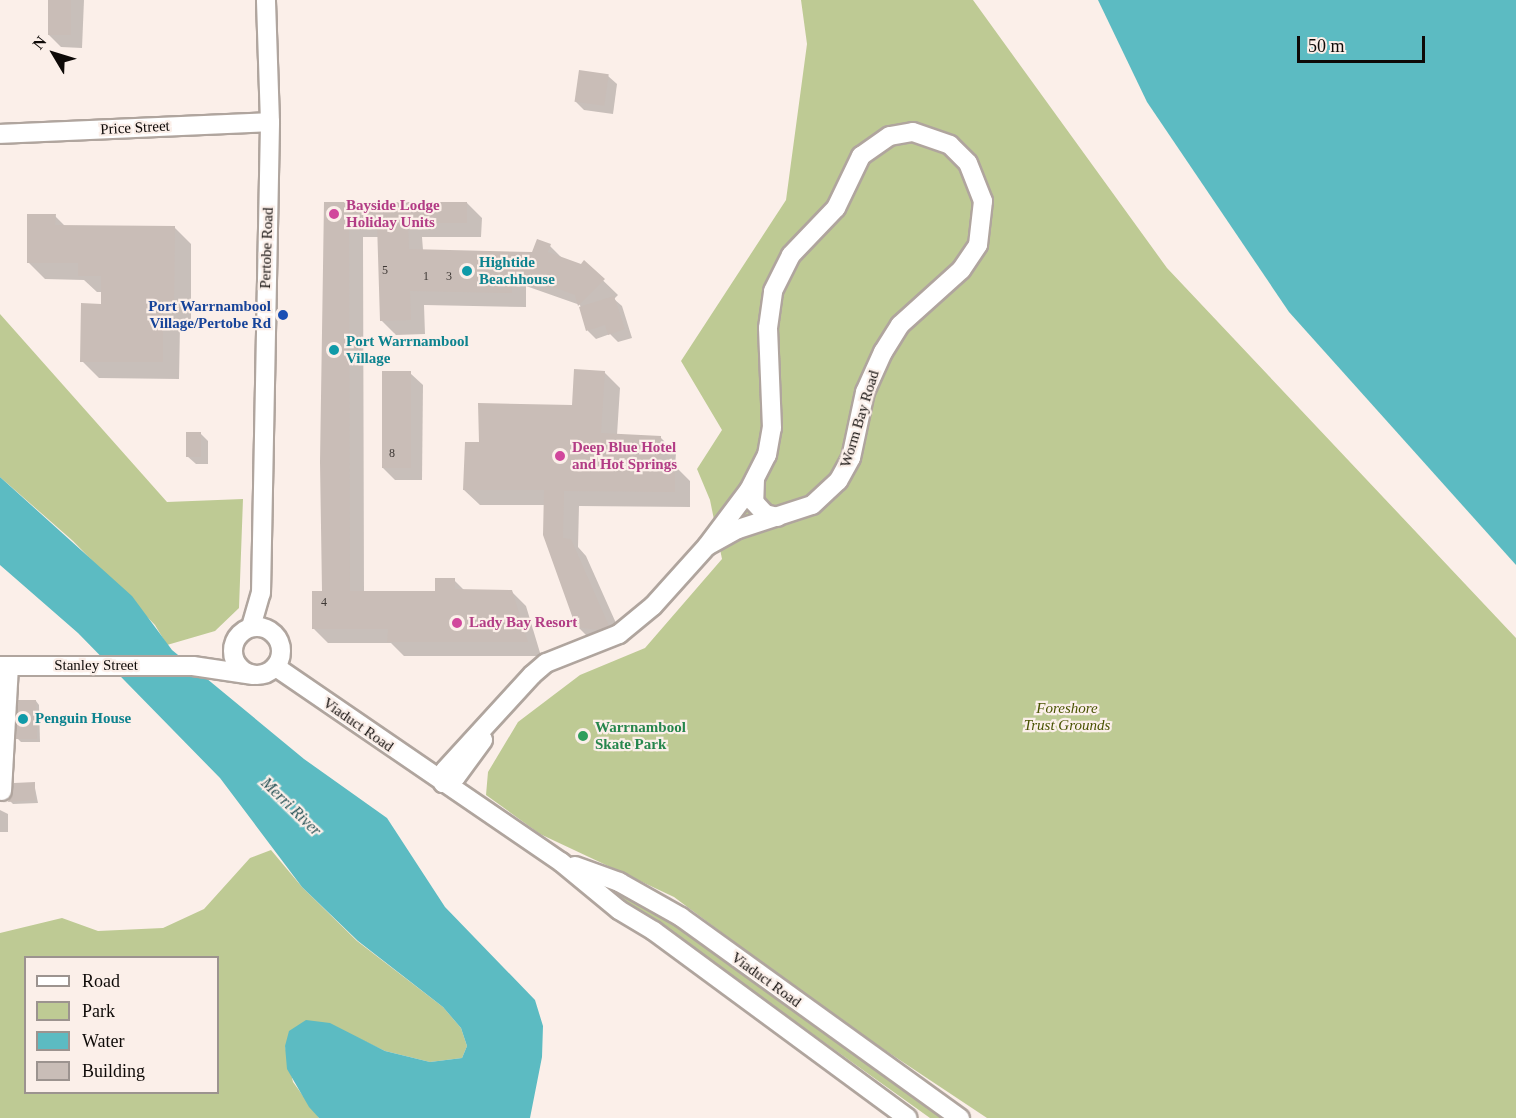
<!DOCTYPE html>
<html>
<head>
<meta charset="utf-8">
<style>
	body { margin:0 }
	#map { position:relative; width:1516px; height:1118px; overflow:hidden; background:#fbefe9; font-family:Georgia,serif }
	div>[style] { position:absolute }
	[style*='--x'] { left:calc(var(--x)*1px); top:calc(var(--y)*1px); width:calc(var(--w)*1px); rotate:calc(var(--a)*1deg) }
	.green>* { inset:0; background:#beca94 }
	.water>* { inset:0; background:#5cbbc2 }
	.shadow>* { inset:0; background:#0003 }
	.building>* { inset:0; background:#c9bdb7; transform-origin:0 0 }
	.roads { filter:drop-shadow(2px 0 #b0a59e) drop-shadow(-2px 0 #b0a59e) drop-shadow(0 2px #b0a59e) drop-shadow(0 -2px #b0a59e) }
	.minor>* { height:18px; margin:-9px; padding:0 9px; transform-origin:9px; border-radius:9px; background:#fff }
	.minor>.ring { margin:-9px; padding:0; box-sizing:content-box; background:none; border:18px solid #fff; border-radius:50% }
	.dots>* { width:16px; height:16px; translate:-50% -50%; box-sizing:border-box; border:3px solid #fbefe9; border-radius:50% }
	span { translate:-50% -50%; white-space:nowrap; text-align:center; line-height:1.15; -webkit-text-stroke:4.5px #fbefe9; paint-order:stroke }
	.number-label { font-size:12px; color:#3d3734 }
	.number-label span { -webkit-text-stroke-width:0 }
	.street-label { font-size:15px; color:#0e0a08 }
	.hotel-label { font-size:15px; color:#b23c85; font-weight:700 }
	.left { translate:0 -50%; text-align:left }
	.culture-label { font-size:15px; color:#0d838f; font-weight:700 }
	.transit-label { font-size:15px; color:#164399; font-weight:700 }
	.right { translate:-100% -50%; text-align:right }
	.park-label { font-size:15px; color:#495302; font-style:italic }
	.leisure-label { font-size:15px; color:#27864d; font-weight:700 }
	.water-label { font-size:16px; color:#265155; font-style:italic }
	.legend { position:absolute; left:24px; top:956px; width:195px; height:138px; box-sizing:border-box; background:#fbefe9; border:2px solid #9c938f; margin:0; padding:8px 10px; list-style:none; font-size:18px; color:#0e0a08 }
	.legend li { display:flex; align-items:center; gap:12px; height:30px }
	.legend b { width:30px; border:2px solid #9c938f }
	.north { position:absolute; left:24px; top:24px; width:60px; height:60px; -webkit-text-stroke:4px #fbefe9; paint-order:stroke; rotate:308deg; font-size:16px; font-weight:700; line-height:24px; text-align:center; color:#0e0a08 }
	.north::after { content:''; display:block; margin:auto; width:21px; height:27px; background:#0e0a08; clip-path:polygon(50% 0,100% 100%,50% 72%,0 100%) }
	.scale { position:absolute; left:1297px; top:36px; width:128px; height:27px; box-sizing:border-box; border:3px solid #0e0a08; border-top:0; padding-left:8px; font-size:18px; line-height:21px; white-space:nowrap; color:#0e0a08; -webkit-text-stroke:4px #fbefe9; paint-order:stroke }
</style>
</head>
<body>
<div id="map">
	<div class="green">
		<i style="clip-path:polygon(801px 0,973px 0,1167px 268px,1516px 638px,1516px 1118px,987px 1118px,835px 1017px,674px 897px,540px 834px,486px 795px,488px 772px,518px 722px,580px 675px,645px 648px,722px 559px,710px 500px,697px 469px,722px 430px,681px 361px,786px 200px,807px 44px)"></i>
		<i style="clip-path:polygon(0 314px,167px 502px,243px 499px,239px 608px,215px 631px,167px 645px,155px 625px,73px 541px,0 477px)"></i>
		<i style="clip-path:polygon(evenodd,271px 850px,302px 887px,357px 941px,443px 1007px,461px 1028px,467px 1046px,462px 1058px,430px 1062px,385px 1051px,358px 1038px,285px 1046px,293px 1082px,319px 1118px,0 1118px,0 933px,62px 918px,98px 931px,163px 928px,204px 909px,250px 858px,271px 850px,26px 958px,218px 958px,218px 1092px,26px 1092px,26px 958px)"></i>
		<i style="clip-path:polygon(594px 873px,649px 905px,952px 1118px,930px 1118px,642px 912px,585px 878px)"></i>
	</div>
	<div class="water">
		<i style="clip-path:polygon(1098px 0,1516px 0,1516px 565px,1289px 312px,1147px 102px)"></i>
		<i style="clip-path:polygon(0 477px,132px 596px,172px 650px,304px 759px,387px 818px,445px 907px,535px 1000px,543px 1026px,542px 1057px,530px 1118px,319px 1118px,309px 1107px,287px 1069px,285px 1046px,289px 1031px,306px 1020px,330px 1023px,385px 1051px,430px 1062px,462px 1058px,467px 1046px,461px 1028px,443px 1007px,358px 941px,302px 887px,220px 778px,78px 633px,0 565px)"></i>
	</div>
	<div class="shadow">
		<i style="clip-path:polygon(50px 0,84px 0,82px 48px,61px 47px,48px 34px)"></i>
		<i style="clip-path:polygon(608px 76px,617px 84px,613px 114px,584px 110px,576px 102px)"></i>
		<i style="clip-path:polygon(326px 203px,467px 203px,482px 218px,481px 237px,422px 237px,423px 250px,533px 254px,550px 246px,563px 259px,581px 265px,584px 262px,618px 295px,614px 299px,622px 306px,632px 338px,618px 342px,610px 334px,596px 339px,588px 331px,580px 305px,526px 286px,526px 307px,424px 305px,425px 334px,396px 335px,381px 320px,379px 237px,363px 237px,364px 593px,436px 593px,454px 580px,465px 591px,511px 591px,526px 606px,541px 656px,404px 656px,391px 643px,328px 643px,314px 629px,324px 593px)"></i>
		<i style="clip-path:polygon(55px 216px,66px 227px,174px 227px,191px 244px,191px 326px,180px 326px,179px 379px,99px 378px,82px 361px,102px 305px,102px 292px,97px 292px,84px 280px,45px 279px,28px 262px)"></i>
		<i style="clip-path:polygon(604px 372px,620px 388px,617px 435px,660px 437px,676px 453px,675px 466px,690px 481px,690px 507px,579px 506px,578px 547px,586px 556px,624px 641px,593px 642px,577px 626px,545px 505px,480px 505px,464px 490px,480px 444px,574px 406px)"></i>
		<i style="clip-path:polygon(410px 373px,423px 385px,422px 480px,395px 480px,382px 467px)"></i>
		<i style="clip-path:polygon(200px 433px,208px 441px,208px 464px,196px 464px,187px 456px)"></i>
		<i style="clip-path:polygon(36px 701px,39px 705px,40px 742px,21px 742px,18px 739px)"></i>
		<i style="clip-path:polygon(34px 783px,38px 803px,13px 804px,9px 800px)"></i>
		<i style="clip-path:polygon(0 810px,8px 814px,8px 832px,0 832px)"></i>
	</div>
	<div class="building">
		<i style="left:48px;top:0;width:23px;height:35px"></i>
		<i style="left:579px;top:70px;width:30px;height:32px;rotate:8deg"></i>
		<i style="clip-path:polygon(324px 202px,467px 202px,467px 223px,408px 223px,409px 249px,532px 252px,537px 239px,551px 244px,548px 252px,581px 264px,584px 260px,605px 279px,578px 306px,575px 295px,512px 272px,512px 293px,410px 291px,411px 320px,380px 321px,377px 223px,349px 223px,350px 591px,435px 591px,435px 578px,455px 578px,455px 589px,512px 590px,528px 642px,387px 642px,388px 629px,312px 629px,312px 591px,322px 591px,320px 462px)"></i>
		<i style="clip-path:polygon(27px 214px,56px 214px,55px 225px,175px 226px,174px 310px,163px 309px,163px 362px,80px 362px,81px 303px,101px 304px,101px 276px,78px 276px,78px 263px,27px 263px)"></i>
		<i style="clip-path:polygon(614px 296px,625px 329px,608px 335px,605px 325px,586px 331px,579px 307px)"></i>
		<i style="clip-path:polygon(574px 369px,605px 371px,601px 433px,661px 436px,660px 463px,675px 464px,675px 492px,564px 491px,563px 538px,571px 539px,609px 626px,599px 630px,576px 627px,543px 535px,544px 490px,463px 490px,465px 442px,479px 442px,478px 403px,572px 405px)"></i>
		<i style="left:382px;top:371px;width:29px;height:97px"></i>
		<i style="left:186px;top:432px;width:15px;height:25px"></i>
		<i style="clip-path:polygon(18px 700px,36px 700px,37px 739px,16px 739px)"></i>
		<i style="clip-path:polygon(35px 782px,35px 800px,8px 802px,14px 783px)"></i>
	</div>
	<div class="roads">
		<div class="minor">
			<i style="--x:0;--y:134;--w:270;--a:-2.5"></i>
			<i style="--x:755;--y:479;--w:23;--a:92"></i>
			<i style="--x:754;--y:502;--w:16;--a:47"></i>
			<i style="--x:765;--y:514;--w:13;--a:13"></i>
			<i class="ring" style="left:233px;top:627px;width:30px;height:30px"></i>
			<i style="--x:251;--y:627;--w:35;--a:-74"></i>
			<i style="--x:261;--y:593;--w:471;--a:-88.9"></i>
			<i style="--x:270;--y:122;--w:122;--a:-91.9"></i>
			<i style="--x:0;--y:666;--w:193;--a:0"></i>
			<i style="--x:193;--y:666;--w:61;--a:8.5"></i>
			<i style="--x:276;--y:667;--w:345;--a:34.4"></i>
			<i style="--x:561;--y:862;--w:75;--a:39.6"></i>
			<i style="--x:619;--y:910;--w:41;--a:31"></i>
			<i style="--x:654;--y:931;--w:315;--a:36.4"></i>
			<i style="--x:443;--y:783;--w:13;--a:-81"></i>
			<i style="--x:445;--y:770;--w:129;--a:-47.5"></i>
			<i style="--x:532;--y:675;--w:18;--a:-41"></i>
			<i style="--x:546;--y:663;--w:79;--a:-21.7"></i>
			<i style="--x:619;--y:634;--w:44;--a:-39.5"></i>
			<i style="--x:653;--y:606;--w:81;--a:-48"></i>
			<i style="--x:707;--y:546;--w:70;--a:-53.1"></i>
			<i style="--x:749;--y:490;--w:39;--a:-63"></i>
			<i style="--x:767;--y:455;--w:27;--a:-80"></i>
			<i style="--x:772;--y:428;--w:100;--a:-92.3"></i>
			<i style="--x:768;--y:328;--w:37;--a:-82"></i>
			<i style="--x:773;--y:291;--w:40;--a:-63.4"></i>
			<i style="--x:791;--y:255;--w:65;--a:-46.2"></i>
			<i style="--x:836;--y:208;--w:58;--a:-64.3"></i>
			<i style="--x:861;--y:156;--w:35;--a:-35"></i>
			<i style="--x:890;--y:136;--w:23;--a:-10"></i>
			<i style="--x:913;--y:132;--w:39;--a:19"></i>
			<i style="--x:950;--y:145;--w:25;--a:45"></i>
			<i style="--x:968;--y:163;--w:41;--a:68.5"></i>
			<i style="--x:983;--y:201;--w:44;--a:96.5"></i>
			<i style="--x:978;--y:245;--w:30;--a:124"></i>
			<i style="--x:961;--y:270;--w:82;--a:138"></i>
			<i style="--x:900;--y:325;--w:32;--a:122"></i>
			<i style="--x:883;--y:352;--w:44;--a:114.2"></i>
			<i style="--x:865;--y:392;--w:67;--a:102"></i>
			<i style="--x:851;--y:458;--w:26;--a:119"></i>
			<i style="--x:838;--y:481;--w:35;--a:137"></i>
			<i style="--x:812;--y:505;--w:78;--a:162"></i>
			<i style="--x:738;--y:529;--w:35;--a:151"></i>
			<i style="--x:443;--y:783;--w:14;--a:-25"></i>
			<i style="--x:456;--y:777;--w:46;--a:-53.9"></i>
			<i style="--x:2;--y:791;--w:125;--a:-86.8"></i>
			<i style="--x:575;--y:866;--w:47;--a:20"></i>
			<i style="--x:619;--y:882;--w:71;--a:29.4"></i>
			<i style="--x:681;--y:917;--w:344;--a:35.8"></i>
		</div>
	</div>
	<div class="dots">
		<i style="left:334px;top:214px;background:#d1479c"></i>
		<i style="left:467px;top:271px;background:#0f9aa8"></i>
		<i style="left:283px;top:315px;background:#1a4fb4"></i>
		<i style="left:334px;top:350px;background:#0f9aa8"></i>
		<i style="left:560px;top:456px;background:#d1479c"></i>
		<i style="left:457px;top:623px;background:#d1479c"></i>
		<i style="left:23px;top:719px;background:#0f9aa8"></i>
		<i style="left:583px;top:736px;background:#2e9e5b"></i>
	</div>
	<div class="number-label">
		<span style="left:385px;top:271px">5</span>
		<span style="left:426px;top:277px">1</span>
		<span style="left:449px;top:277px">3</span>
		<span style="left:392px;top:454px">8</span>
		<span style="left:324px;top:603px">4</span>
	</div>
	<div class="street-label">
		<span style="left:135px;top:128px;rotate:-3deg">Price Street</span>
		<span style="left:267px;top:248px;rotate:-88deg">Pertobe Road</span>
		<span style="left:860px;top:419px;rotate:-73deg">Worm Bay Road</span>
		<span style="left:96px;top:666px">Stanley Street</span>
		<span style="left:358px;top:725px;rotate:35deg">Viaduct Road</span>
		<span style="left:766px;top:980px;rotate:36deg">Viaduct Road</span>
	</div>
	<div class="hotel-label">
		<span class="left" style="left:346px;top:214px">Bayside Lodge<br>Holiday Units</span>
		<span class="left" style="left:572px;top:456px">Deep Blue Hotel<br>and Hot Springs</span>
		<span class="left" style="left:469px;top:623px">Lady Bay Resort</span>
	</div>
	<div class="culture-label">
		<span class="left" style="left:479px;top:271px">Hightide<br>Beachhouse</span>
		<span class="left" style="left:346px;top:350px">Port Warrnambool<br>Village</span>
		<span class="left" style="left:35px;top:719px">Penguin House</span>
	</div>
	<div class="transit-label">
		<span class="right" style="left:271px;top:315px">Port Warrnambool<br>Village/Pertobe Rd</span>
	</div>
	<div class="park-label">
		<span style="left:1067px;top:717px">Foreshore<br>Trust Grounds</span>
	</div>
	<div class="leisure-label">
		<span class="left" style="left:595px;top:736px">Warrnambool<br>Skate Park</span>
	</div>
	<div class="water-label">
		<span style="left:291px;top:807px;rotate:44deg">Merri River</span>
	</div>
	<ul class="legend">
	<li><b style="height:8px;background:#fff"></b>Road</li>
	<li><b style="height:16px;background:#beca94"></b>Park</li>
	<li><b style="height:16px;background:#5cbbc2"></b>Water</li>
	<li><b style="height:16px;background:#c9bdb7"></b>Building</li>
	</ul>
	<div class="north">N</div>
	<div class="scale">50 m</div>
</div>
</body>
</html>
